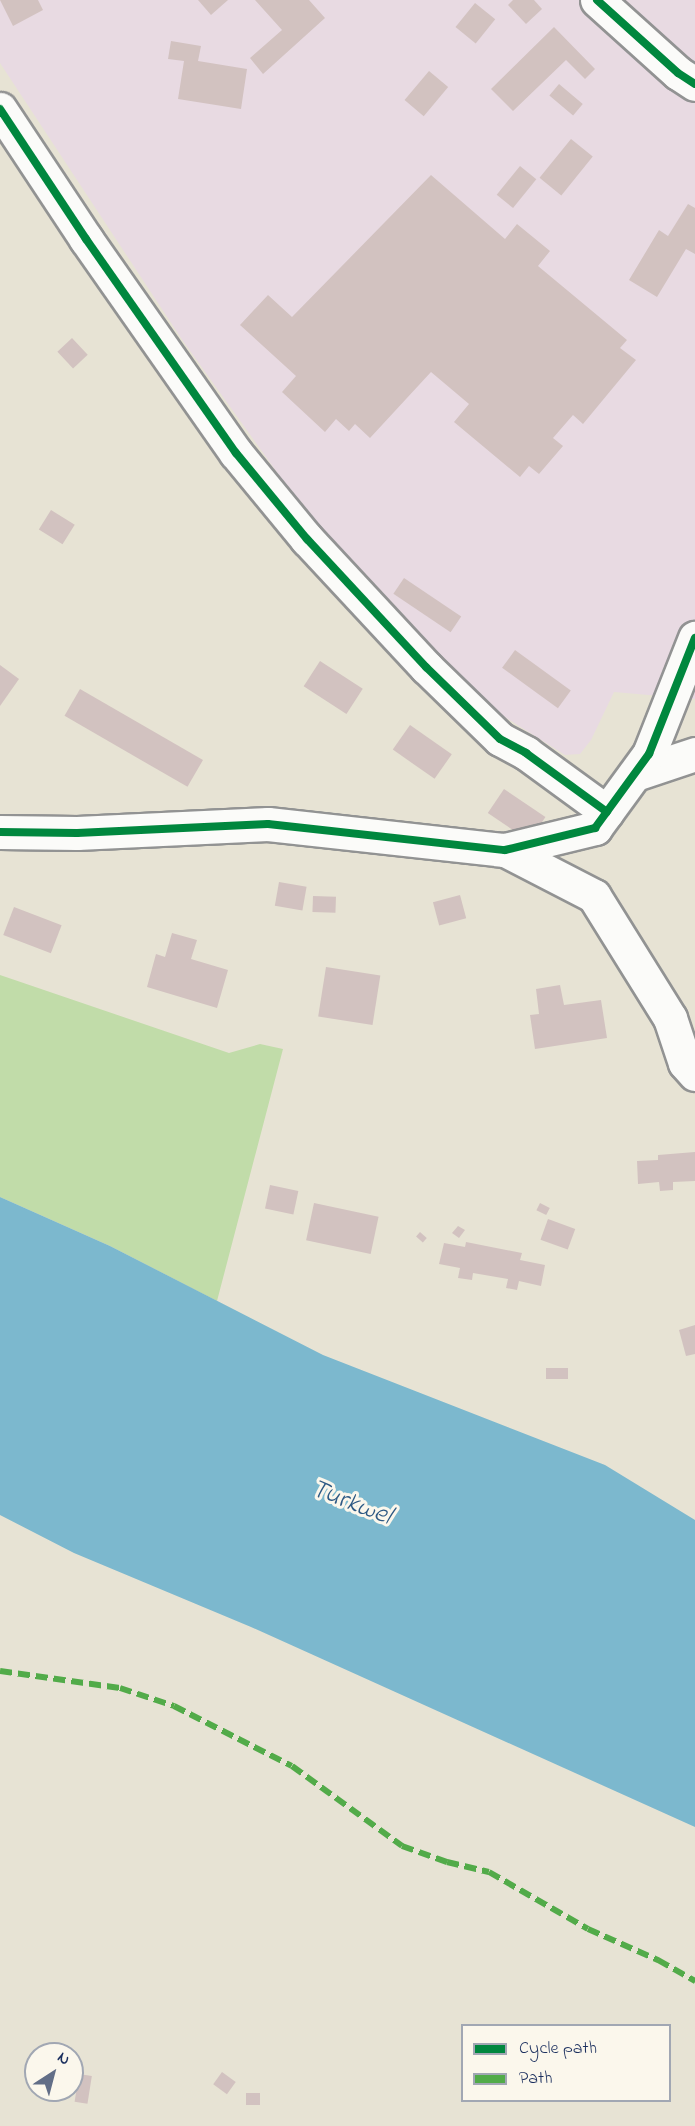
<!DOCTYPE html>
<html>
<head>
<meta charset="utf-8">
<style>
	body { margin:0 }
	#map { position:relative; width:695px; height:2126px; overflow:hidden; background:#e7e3d4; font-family:"Indie Flower",sans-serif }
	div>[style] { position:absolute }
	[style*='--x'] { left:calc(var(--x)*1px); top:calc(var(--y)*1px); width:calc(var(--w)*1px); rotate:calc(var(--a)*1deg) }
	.built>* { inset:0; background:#e8dae2 }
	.green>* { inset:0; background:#c1dca9 }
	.water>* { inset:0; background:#7cb8ce }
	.building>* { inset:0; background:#d2c2c0; transform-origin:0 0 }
	.roads { filter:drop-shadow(2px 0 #929393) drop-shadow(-2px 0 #929393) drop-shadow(0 2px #929393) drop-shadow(0 -2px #929393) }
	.street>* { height:33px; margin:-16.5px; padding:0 16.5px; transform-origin:16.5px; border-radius:16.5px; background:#fbfbf9 }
	.quiet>* { height:6px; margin-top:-3px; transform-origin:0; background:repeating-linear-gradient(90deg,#52ab49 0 12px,transparent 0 18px) }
	.cycleway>* { height:8px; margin:-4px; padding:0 4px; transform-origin:4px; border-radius:4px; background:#00873e }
	span { translate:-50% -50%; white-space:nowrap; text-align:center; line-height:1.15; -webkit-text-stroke:6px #fbf7ec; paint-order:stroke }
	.water-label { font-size:27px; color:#2d5984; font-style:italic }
	.legend { position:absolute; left:461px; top:2024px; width:210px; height:78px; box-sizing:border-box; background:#fbf7ec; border:2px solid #a1a7b3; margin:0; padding:8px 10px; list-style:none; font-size:18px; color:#1b2f5e }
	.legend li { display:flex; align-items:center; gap:12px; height:30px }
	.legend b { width:30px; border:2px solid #a1a7b3 }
	.north { position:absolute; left:24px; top:2042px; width:60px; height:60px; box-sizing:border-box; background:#fbf7ec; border:2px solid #a1a7b3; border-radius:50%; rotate:36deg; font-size:16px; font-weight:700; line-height:24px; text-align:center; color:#1b2f5e }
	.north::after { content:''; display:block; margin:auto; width:21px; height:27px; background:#626e87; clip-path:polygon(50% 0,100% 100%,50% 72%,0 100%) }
</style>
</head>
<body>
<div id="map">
	<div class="built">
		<i style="clip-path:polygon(0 0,695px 0,695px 699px,614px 692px,591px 740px,580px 754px,565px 755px,478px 700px,346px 569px,183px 341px,0 63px)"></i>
	</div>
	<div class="green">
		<i style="clip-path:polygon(0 975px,229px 1053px,260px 1044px,283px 1049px,217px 1301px,110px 1246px,0 1197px)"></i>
	</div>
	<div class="water">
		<i style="clip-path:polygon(0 1197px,110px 1246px,323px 1355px,605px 1465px,695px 1520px,695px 1827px,251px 1627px,74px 1553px,0 1515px)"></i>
	</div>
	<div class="building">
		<i style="clip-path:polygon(0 0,38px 0,43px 10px,13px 26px)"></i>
		<i style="clip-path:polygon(198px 0,228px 0,211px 15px)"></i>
		<i style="clip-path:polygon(255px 0,309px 0,325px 18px,263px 74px,250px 58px,282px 30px)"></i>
		<i style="clip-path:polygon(513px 0,534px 0,542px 9px,526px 24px,508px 5px)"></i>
		<i style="left:475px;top:3px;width:26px;height:31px;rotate:39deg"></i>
		<i style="clip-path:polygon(554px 27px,595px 69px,585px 79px,566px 60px,513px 111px,491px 89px)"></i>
		<i style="clip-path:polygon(171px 41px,201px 46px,198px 61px,247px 69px,241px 109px,178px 99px,184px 61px,168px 59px)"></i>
		<i style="left:429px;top:71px;width:25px;height:38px;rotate:40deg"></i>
		<i style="left:559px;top:84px;width:31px;height:15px;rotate:40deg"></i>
		<i style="left:571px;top:139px;width:28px;height:50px;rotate:39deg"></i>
		<i style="left:520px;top:166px;width:21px;height:37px;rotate:39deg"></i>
		<i style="clip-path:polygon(431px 175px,505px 239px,517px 224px,550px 251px,538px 266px,627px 340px,620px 348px,636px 360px,583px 424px,573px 415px,553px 438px,563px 446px,539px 474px,529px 466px,520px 477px,454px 422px,469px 404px,431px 372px,370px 438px,355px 424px,349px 431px,336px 419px,325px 432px,282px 392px,296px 376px,240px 325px,268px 295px,292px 317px)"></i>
		<i style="clip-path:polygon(688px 204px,695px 208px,695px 254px,686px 249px,657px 297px,629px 280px,659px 230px,668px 236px)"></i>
		<i style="left:72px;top:338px;width:23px;height:20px;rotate:47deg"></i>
		<i style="left:51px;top:510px;width:28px;height:23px;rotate:32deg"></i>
		<i style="left:404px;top:578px;width:69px;height:19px;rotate:34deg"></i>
		<i style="left:515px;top:650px;width:69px;height:22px;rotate:36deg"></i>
		<i style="left:320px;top:661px;width:51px;height:30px;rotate:33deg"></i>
		<i style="clip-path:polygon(0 665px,19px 679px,0 706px)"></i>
		<i style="left:80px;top:689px;width:142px;height:31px;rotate:30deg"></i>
		<i style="left:410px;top:725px;width:51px;height:30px;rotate:35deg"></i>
		<i style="left:504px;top:789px;width:50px;height:29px;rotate:34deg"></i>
		<i style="left:279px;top:882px;width:28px;height:24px;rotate:10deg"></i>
		<i style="left:460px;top:895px;width:24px;height:28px;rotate:75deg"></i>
		<i style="left:313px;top:896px;width:23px;height:16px;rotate:2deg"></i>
		<i style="left:14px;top:907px;width:51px;height:30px;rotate:21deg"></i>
		<i style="clip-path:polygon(172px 933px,197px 940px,191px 959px,228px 970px,217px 1008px,147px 987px,156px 954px,165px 957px)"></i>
		<i style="left:326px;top:967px;width:55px;height:50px;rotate:9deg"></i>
		<i style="clip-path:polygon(560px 985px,564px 1005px,601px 1000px,607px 1038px,535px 1049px,530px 1015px,539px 1014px,536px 989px)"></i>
		<i style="clip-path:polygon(695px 1152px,695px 1181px,673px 1182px,673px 1190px,660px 1191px,659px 1182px,638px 1184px,637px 1161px,658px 1160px,658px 1155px)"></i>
		<i style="left:270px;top:1185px;width:29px;height:24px;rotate:12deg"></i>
		<i style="left:314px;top:1203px;width:66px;height:38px;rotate:12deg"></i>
		<i style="left:540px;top:1203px;width:11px;height:8px;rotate:27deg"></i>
		<i style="left:548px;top:1219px;width:29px;height:22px;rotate:20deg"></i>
		<i style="clip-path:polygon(458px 1226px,465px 1230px,459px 1238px,452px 1233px)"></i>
		<i style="left:420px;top:1232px;width:9px;height:6px;rotate:41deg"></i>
		<i style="clip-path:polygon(466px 1242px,522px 1253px,520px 1260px,545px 1265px,541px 1286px,519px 1281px,517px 1290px,506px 1288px,508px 1279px,473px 1273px,472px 1280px,458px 1278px,460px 1268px,439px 1264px,444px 1243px,465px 1247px)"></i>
		<i style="clip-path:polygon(695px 1325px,695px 1354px,686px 1356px,679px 1330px)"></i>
		<i style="left:546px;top:1368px;width:22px;height:11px"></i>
		<i style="left:222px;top:2072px;width:17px;height:15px;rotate:36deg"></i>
		<i style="left:79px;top:2074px;width:13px;height:28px;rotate:9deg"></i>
		<i style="left:246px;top:2093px;width:14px;height:12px"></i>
	</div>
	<div class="roads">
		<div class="street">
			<i style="--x:597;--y:0;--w:109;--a:42"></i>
			<i style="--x:678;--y:73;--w:20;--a:33"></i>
			<i style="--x:0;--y:109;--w:156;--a:56.5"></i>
			<i style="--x:86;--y:239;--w:261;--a:55"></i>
			<i style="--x:236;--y:453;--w:112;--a:50.5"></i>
			<i style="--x:307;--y:539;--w:175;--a:47.1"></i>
			<i style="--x:426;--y:667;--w:103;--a:44.2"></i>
			<i style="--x:500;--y:739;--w:30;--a:28"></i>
			<i style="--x:526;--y:753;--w:100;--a:36.1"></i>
			<i style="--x:635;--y:774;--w:63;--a:-18.4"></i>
			<i style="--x:0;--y:832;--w:77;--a:0.7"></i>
			<i style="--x:77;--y:833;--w:191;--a:-2.7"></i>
			<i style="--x:268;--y:824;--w:238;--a:6.3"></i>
			<i style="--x:505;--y:850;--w:93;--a:-13.7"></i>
			<i style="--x:595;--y:828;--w:92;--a:-53.9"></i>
			<i style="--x:649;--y:754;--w:125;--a:-68.4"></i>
			<i style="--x:505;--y:850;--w:100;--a:27.3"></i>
			<i style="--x:594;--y:896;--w:144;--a:58.1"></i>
			<i style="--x:670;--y:1018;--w:47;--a:71.6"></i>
			<i style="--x:685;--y:1063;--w:15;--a:48"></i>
		</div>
	</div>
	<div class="quiet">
		<i style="--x:0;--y:1671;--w:121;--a:8.1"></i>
		<i style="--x:120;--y:1688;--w:57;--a:18.4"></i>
		<i style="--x:174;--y:1706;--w:132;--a:27"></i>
		<i style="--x:292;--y:1766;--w:136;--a:36"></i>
		<i style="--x:402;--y:1846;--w:48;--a:19.6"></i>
		<i style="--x:447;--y:1862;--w:43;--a:13.4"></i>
		<i style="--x:489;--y:1872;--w:114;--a:29.9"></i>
		<i style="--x:588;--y:1929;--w:77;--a:23.9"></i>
		<i style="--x:658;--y:1960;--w:43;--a:29.6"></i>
	</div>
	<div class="cycleway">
		<i style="--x:597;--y:0;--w:109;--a:42"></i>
		<i style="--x:678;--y:73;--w:20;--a:33"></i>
		<i style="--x:0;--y:109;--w:156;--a:56.5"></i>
		<i style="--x:86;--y:239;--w:261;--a:55"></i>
		<i style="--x:236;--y:453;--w:112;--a:50.5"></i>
		<i style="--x:307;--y:539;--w:175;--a:47.1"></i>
		<i style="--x:426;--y:667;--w:103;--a:44.2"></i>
		<i style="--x:500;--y:739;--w:30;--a:28"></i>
		<i style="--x:526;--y:753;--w:100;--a:36.1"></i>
		<i style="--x:0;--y:832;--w:77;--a:0.7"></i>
		<i style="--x:77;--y:833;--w:191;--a:-2.7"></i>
		<i style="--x:268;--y:824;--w:238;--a:6.3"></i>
		<i style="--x:505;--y:850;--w:93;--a:-13.7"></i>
		<i style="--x:595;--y:828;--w:92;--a:-53.9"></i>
		<i style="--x:649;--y:754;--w:125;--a:-68.4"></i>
	</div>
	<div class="water-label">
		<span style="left:351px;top:1503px;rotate:21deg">Turkwel</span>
	</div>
	<ul class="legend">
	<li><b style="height:8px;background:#00873e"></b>Cycle path</li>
	<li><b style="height:8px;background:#52ab49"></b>Path</li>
	</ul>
	<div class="north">N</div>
</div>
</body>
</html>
